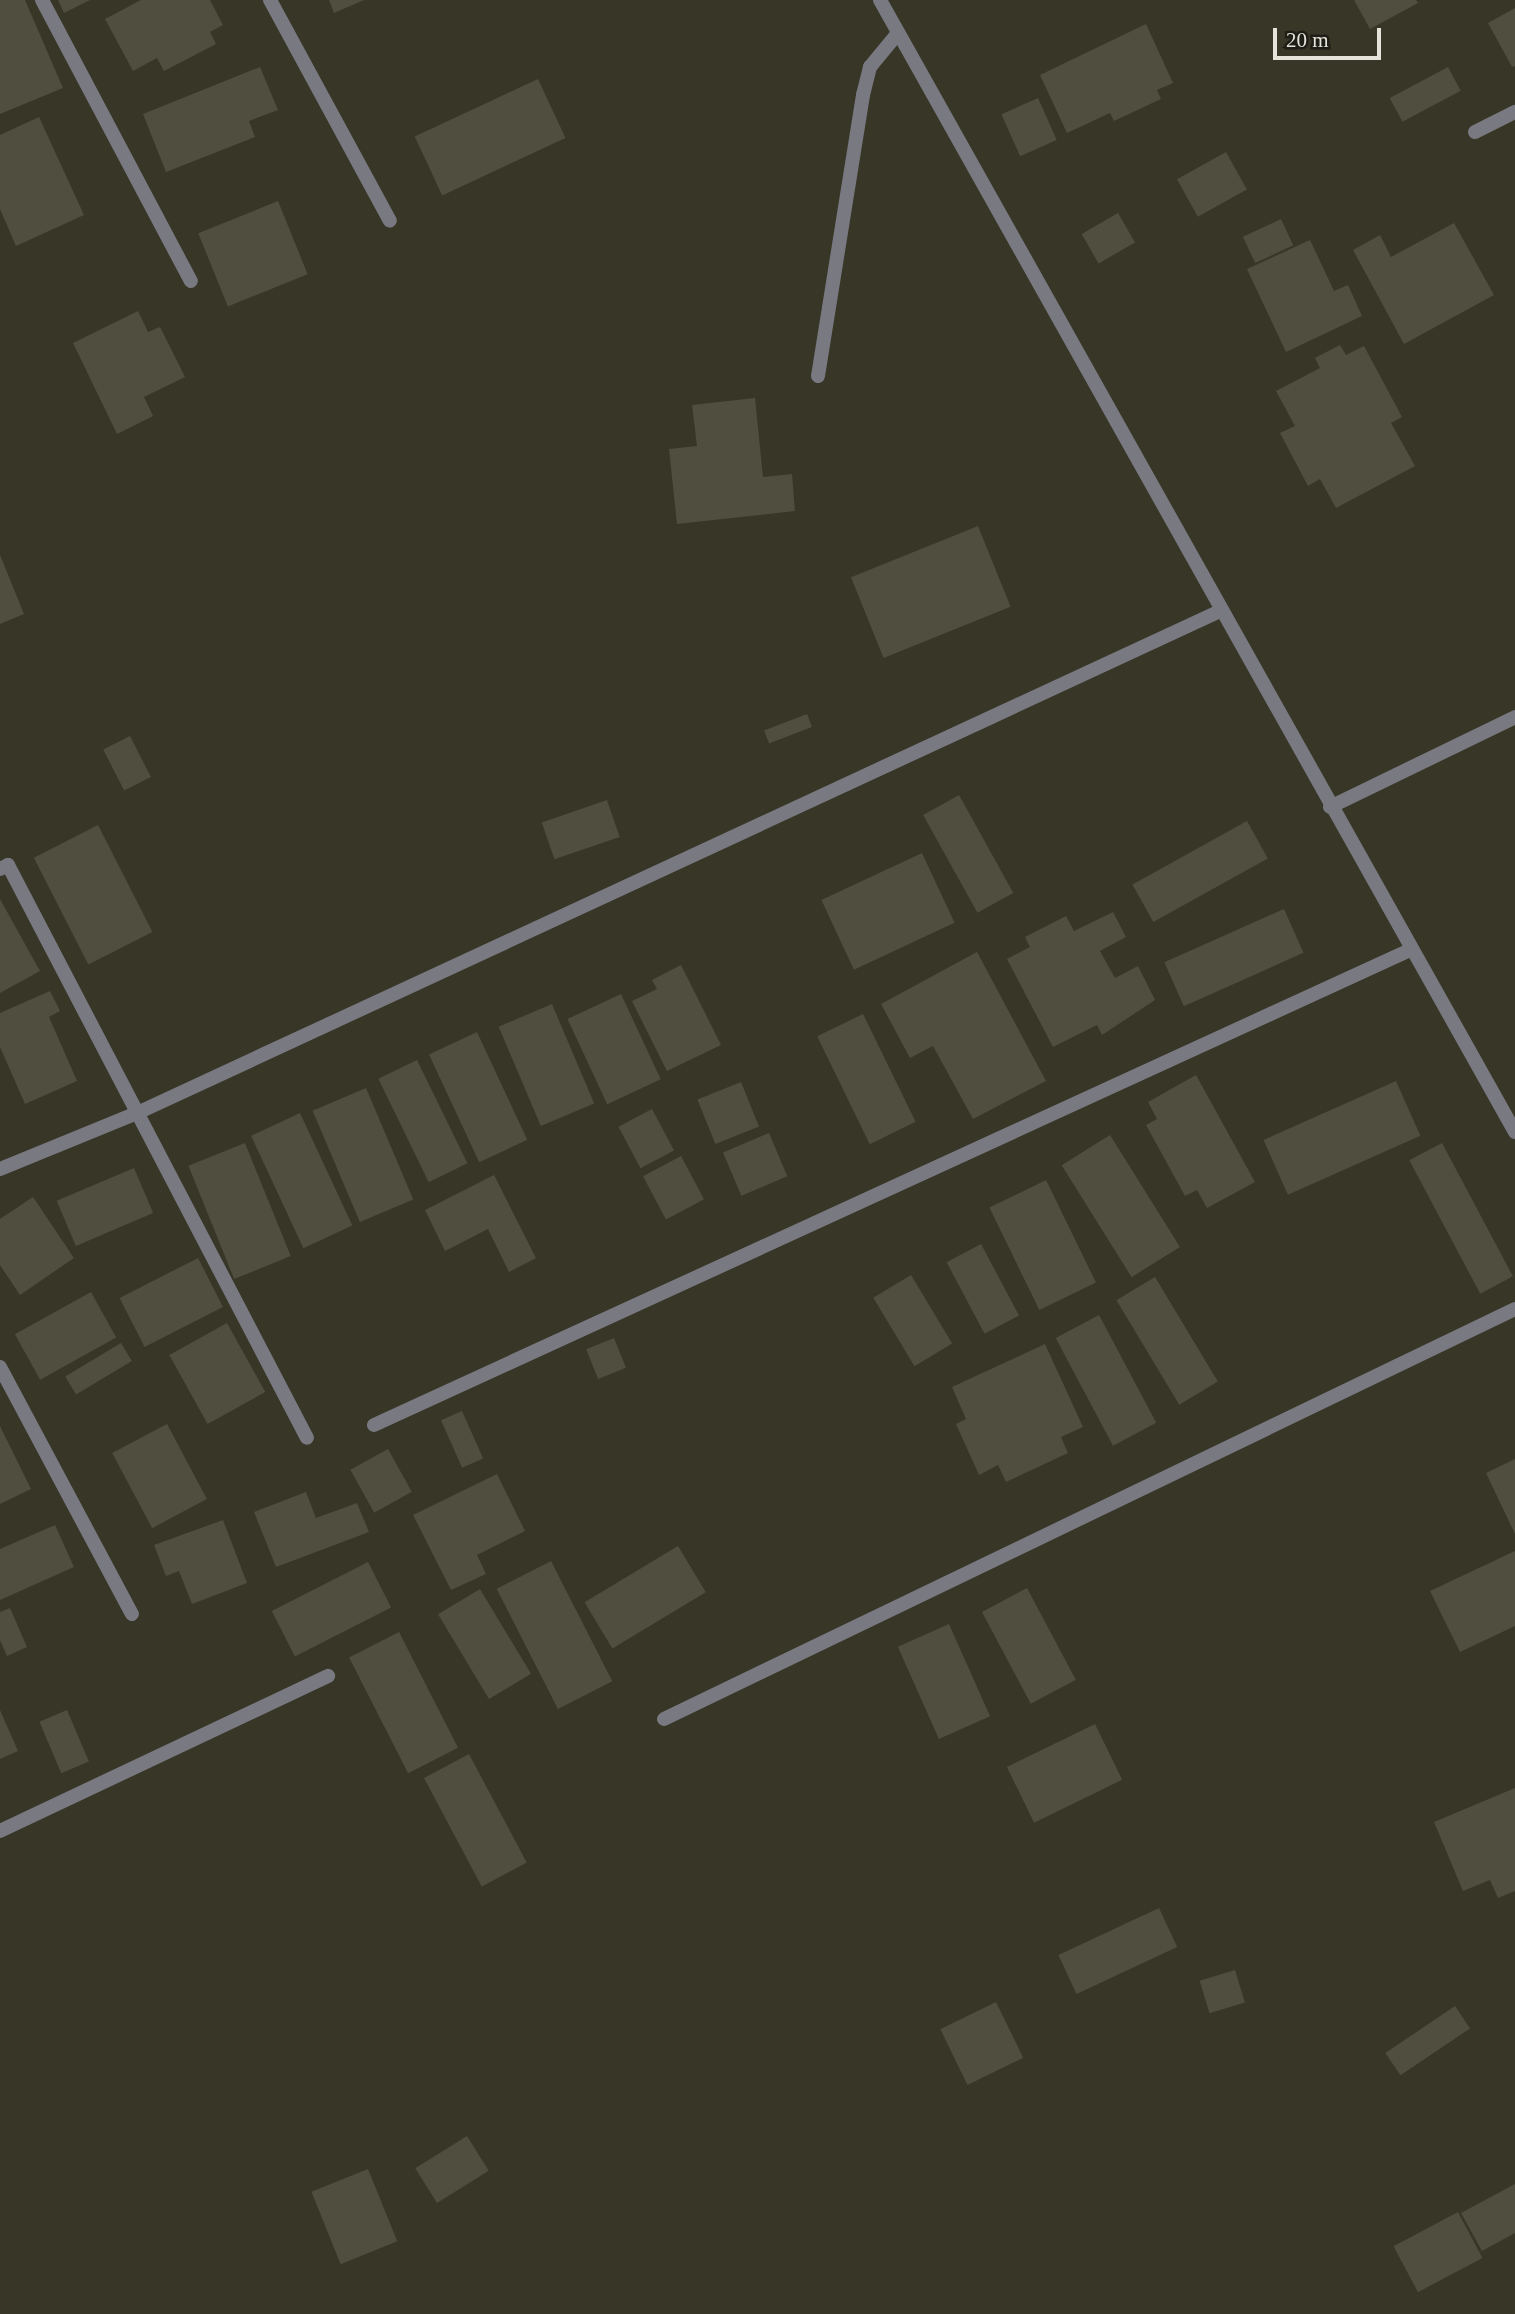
<!DOCTYPE html>
<html>
<head>
<meta charset="utf-8">
<style>
	body { margin:0 }
	#map { position:relative; width:1515px; height:2314px; overflow:hidden; background:#383627; font-family:Georgia,serif }
	div>[style] { position:absolute }
	[style*='--x'] { left:calc(var(--x)*1px); top:calc(var(--y)*1px); width:calc(var(--w)*1px); rotate:calc(var(--a)*1deg) }
	.building>* { inset:0; background:#504e3e; transform-origin:0 0 }
	.service>* { height:14px; margin:-7px; padding:0 7px; transform-origin:7px; border-radius:7px; background:#797981 }
	.minor>* { height:14px; margin:-7px; padding:0 7px; transform-origin:7px; border-radius:7px; background:#797981 }
	span { translate:-50% -50%; white-space:nowrap; text-align:center; line-height:1.15; -webkit-text-stroke:5px #1e1d16; paint-order:stroke }
	.scale { position:absolute; left:1273px; top:28px; width:108px; height:32px; box-sizing:border-box; border:4px solid #e5e4db; border-top:0; padding-left:9px; font-size:21px; line-height:24px; white-space:nowrap; color:#e5e4db; -webkit-text-stroke:5px #1e1d16; paint-order:stroke }
</style>
</head>
<body>
<div id="map">
	<div class="building">
		<i style="clip-path:polygon(0 0,25px 0,63px 88px,0 114px)"></i>
		<i style="clip-path:polygon(58px 0,90px 0,64px 13px)"></i>
		<i style="clip-path:polygon(141px 0,210px 0,223px 25px,210px 32px,216px 44px,164px 71px,157px 58px,133px 71px,105px 19px)"></i>
		<i style="clip-path:polygon(329px 0,364px 0,334px 13px)"></i>
		<i style="clip-path:polygon(1354px 0,1416px 0,1418px 3px,1370px 29px)"></i>
		<i style="clip-path:polygon(1515px 8px,1515px 66px,1512px 67px,1488px 23px)"></i>
		<i style="clip-path:polygon(1146px 24px,1173px 83px,1157px 90px,1161px 99px,1114px 121px,1110px 113px,1067px 133px,1040px 75px)"></i>
		<i style="clip-path:polygon(260px 67px,278px 110px,249px 121px,255px 137px,166px 172px,143px 114px)"></i>
		<i style="left:1448px;top:67px;width:27px;height:66px;rotate:62deg"></i>
		<i style="left:538px;top:79px;width:65px;height:136px;rotate:65deg"></i>
		<i style="left:1038px;top:98px;width:46px;height:40px;rotate:66deg"></i>
		<i style="clip-path:polygon(39px 117px,84px 215px,16px 246px,0 209px,0 135px)"></i>
		<i style="left:1226px;top:152px;width:43px;height:56px;rotate:61deg"></i>
		<i style="left:278px;top:201px;width:79px;height:86px;rotate:68deg"></i>
		<i style="left:1118px;top:213px;width:34px;height:42px;rotate:60deg"></i>
		<i style="left:1281px;top:219px;width:29px;height:42px;rotate:65deg"></i>
		<i style="clip-path:polygon(1454px 223px,1494px 295px,1404px 344px,1353px 250px,1380px 235px,1391px 257px)"></i>
		<i style="clip-path:polygon(1310px 240px,1334px 291px,1348px 285px,1362px 316px,1286px 352px,1247px 269px)"></i>
		<i style="clip-path:polygon(138px 311px,148px 332px,160px 327px,185px 377px,144px 397px,153px 416px,117px 434px,73px 343px)"></i>
		<i style="clip-path:polygon(1340px 345px,1346px 355px,1364px 346px,1402px 417px,1391px 423px,1415px 466px,1336px 508px,1320px 479px,1308px 486px,1280px 433px,1295px 426px,1276px 391px,1320px 368px,1315px 358px)"></i>
		<i style="clip-path:polygon(755px 398px,763px 477px,792px 474px,795px 511px,677px 524px,669px 449px,697px 446px,692px 405px)"></i>
		<i style="left:978px;top:526px;width:87px;height:137px;rotate:68deg"></i>
		<i style="clip-path:polygon(0 555px,24px 614px,0 624px)"></i>
		<i style="left:807px;top:714px;width:14px;height:46px;rotate:69deg"></i>
		<i style="left:130px;top:736px;width:46px;height:30px;rotate:63deg"></i>
		<i style="left:959px;top:795px;width:112px;height:41px;rotate:61deg"></i>
		<i style="left:607px;top:800px;width:39px;height:69px;rotate:71deg"></i>
		<i style="left:1247px;top:821px;width:43px;height:131px;rotate:61deg"></i>
		<i style="left:98px;top:825px;width:120px;height:72px;rotate:63deg"></i>
		<i style="left:922px;top:853px;width:77px;height:111px;rotate:65deg"></i>
		<i style="clip-path:polygon(0 899px,40px 971px,0 993px)"></i>
		<i style="left:1284px;top:909px;width:48px;height:131px;rotate:66deg"></i>
		<i style="clip-path:polygon(1113px 912px,1126px 937px,1100px 951px,1115px 978px,1138px 966px,1155px 1000px,1102px 1035px,1097px 1025px,1053px 1047px,1007px 959px,1030px 947px,1025px 937px,1066px 916px,1074px 931px)"></i>
		<i style="clip-path:polygon(977px 952px,1046px 1081px,973px 1119px,933px 1046px,910px 1058px,881px 1004px)"></i>
		<i style="clip-path:polygon(681px 965px,721px 1045px,667px 1071px,632px 1001px,657px 989px,652px 980px)"></i>
		<i style="clip-path:polygon(50px 991px,60px 1011px,49px 1017px,77px 1081px,25px 1104px,0 1047px,0 1013px)"></i>
		<i style="left:621px;top:994px;width:94px;height:59px;rotate:65deg"></i>
		<i style="left:552px;top:1004px;width:108px;height:58px;rotate:67deg"></i>
		<i style="left:863px;top:1014px;width:120px;height:51px;rotate:64deg"></i>
		<i style="left:477px;top:1032px;width:119px;height:53px;rotate:65deg"></i>
		<i style="left:417px;top:1060px;width:115px;height:43px;rotate:64deg"></i>
		<i style="clip-path:polygon(1196px 1075px,1255px 1182px,1207px 1208px,1197px 1190px,1185px 1196px,1146px 1125px,1157px 1119px,1148px 1102px)"></i>
		<i style="left:1396px;top:1081px;width:60px;height:145px;rotate:66deg"></i>
		<i style="left:741px;top:1082px;width:48px;height:47px;rotate:68deg"></i>
		<i style="left:366px;top:1088px;width:121px;height:58px;rotate:67deg"></i>
		<i style="left:652px;top:1109px;width:47px;height:38px;rotate:62deg"></i>
		<i style="left:300px;top:1113px;width:124px;height:54px;rotate:65deg"></i>
		<i style="left:769px;top:1133px;width:47px;height:50px;rotate:67deg"></i>
		<i style="left:1110px;top:1135px;width:132px;height:57px;rotate:58deg"></i>
		<i style="left:245px;top:1143px;width:122px;height:61px;rotate:68deg"></i>
		<i style="left:1442px;top:1143px;width:151px;height:37px;rotate:62deg"></i>
		<i style="left:681px;top:1156px;width:49px;height:43px;rotate:62deg"></i>
		<i style="left:134px;top:1168px;width:49px;height:84px;rotate:67deg"></i>
		<i style="clip-path:polygon(494px 1175px,536px 1258px,509px 1272px,488px 1229px,445px 1251px,425px 1210px)"></i>
		<i style="left:1046px;top:1180px;width:114px;height:63px;rotate:64deg"></i>
		<i style="clip-path:polygon(33px 1197px,74px 1258px,20px 1295px,0 1265px,0 1219px)"></i>
		<i style="left:981px;top:1244px;width:81px;height:39px;rotate:62deg"></i>
		<i style="left:198px;top:1258px;width:55px;height:88px;rotate:63deg"></i>
		<i style="left:911px;top:1275px;width:80px;height:44px;rotate:59deg"></i>
		<i style="left:1155px;top:1277px;width:122px;height:45px;rotate:59deg"></i>
		<i style="left:91px;top:1292px;width:52px;height:87px;rotate:61deg"></i>
		<i style="left:1099px;top:1315px;width:122px;height:49px;rotate:62deg"></i>
		<i style="left:227px;top:1323px;width:79px;height:66px;rotate:61deg"></i>
		<i style="left:614px;top:1338px;width:32px;height:30px;rotate:68deg"></i>
		<i style="left:121px;top:1343px;width:21px;height:65px;rotate:59deg"></i>
		<i style="clip-path:polygon(1045px 1344px,1083px 1427px,1061px 1437px,1068px 1453px,1006px 1482px,998px 1465px,979px 1475px,956px 1424px,966px 1419px,952px 1387px)"></i>
		<i style="left:462px;top:1411px;width:52px;height:23px;rotate:66deg"></i>
		<i style="left:167px;top:1424px;width:85px;height:62px;rotate:62deg"></i>
		<i style="clip-path:polygon(0 1426px,31px 1489px,0 1504px)"></i>
		<i style="left:388px;top:1449px;width:49px;height:43px;rotate:61deg"></i>
		<i style="clip-path:polygon(1515px 1459px,1515px 1534px,1486px 1473px)"></i>
		<i style="clip-path:polygon(497px 1474px,525px 1531px,477px 1555px,486px 1574px,451px 1590px,413px 1515px)"></i>
		<i style="clip-path:polygon(306px 1492px,316px 1518px,357px 1503px,369px 1532px,276px 1567px,254px 1512px)"></i>
		<i style="clip-path:polygon(223px 1520px,247px 1583px,192px 1604px,179px 1571px,166px 1576px,154px 1545px)"></i>
		<i style="clip-path:polygon(55px 1525px,74px 1567px,0 1600px,0 1549px)"></i>
		<i style="left:678px;top:1546px;width:54px;height:109px;rotate:59deg"></i>
		<i style="clip-path:polygon(1515px 1551px,1515px 1626px,1460px 1652px,1430px 1591px)"></i>
		<i style="left:551px;top:1561px;width:135px;height:61px;rotate:63deg"></i>
		<i style="left:368px;top:1562px;width:51px;height:108px;rotate:63deg"></i>
		<i style="left:1027px;top:1588px;width:104px;height:51px;rotate:62deg"></i>
		<i style="left:480px;top:1589px;width:99px;height:49px;rotate:59deg"></i>
		<i style="clip-path:polygon(10px 1608px,27px 1647px,7px 1656px,0 1640px,0 1612px)"></i>
		<i style="left:949px;top:1624px;width:101px;height:56px;rotate:66deg"></i>
		<i style="left:399px;top:1632px;width:130px;height:56px;rotate:63deg"></i>
		<i style="clip-path:polygon(0 1710px,18px 1751px,0 1759px)"></i>
		<i style="left:67px;top:1710px;width:56px;height:30px;rotate:67deg"></i>
		<i style="left:1095px;top:1724px;width:62px;height:98px;rotate:64deg"></i>
		<i style="left:469px;top:1754px;width:123px;height:51px;rotate:62deg"></i>
		<i style="clip-path:polygon(1515px 1788px,1515px 1891px,1498px 1898px,1490px 1880px,1463px 1891px,1434px 1822px)"></i>
		<i style="left:1159px;top:1908px;width:43px;height:111px;rotate:65deg"></i>
		<i style="left:1235px;top:1970px;width:34px;height:37px;rotate:73deg"></i>
		<i style="left:996px;top:2002px;width:62px;height:62px;rotate:64deg"></i>
		<i style="left:1455px;top:2006px;width:27px;height:84px;rotate:56deg"></i>
		<i style="left:467px;top:2136px;width:41px;height:61px;rotate:58deg"></i>
		<i style="left:368px;top:2169px;width:78px;height:61px;rotate:68deg"></i>
		<i style="clip-path:polygon(1515px 2184px,1515px 2233px,1482px 2251px,1461px 2213px)"></i>
		<i style="left:1458px;top:2212px;width:52px;height:73px;rotate:62deg"></i>
	</div>
	<div class="service">
		<i style="--x:818;--y:376;--w:285;--a:-80.9"></i>
		<i style="--x:863;--y:95;--w:29;--a:-76"></i>
		<i style="--x:870;--y:67;--w:44;--a:-50.5"></i>
		<i style="--x:1330;--y:807;--w:206;--a:-25.9"></i>
	</div>
	<div class="minor">
		<i style="--x:42;--y:0;--w:318;--a:62.1"></i>
		<i style="--x:270;--y:0;--w:251;--a:61.5"></i>
		<i style="--x:880;--y:0;--w:1298;--a:60.71"></i>
		<i style="--x:1475;--y:132;--w:45;--a:-26.6"></i>
		<i style="--x:0;--y:869;--w:9;--a:-27"></i>
		<i style="--x:8;--y:865;--w:646;--a:62.44"></i>
		<i style="--x:0;--y:1169;--w:146;--a:-22.2"></i>
		<i style="--x:135;--y:1114;--w:1196;--a:-24.87"></i>
		<i style="--x:0;--y:1367;--w:280;--a:61.9"></i>
		<i style="--x:374;--y:1425;--w:1140;--a:-24.63"></i>
		<i style="--x:664;--y:1719;--w:945;--a:-25.72"></i>
		<i style="--x:0;--y:1831;--w:363;--a:-25.3"></i>
	</div>
	<div class="scale">20 m</div>
</div>
</body>
</html>
